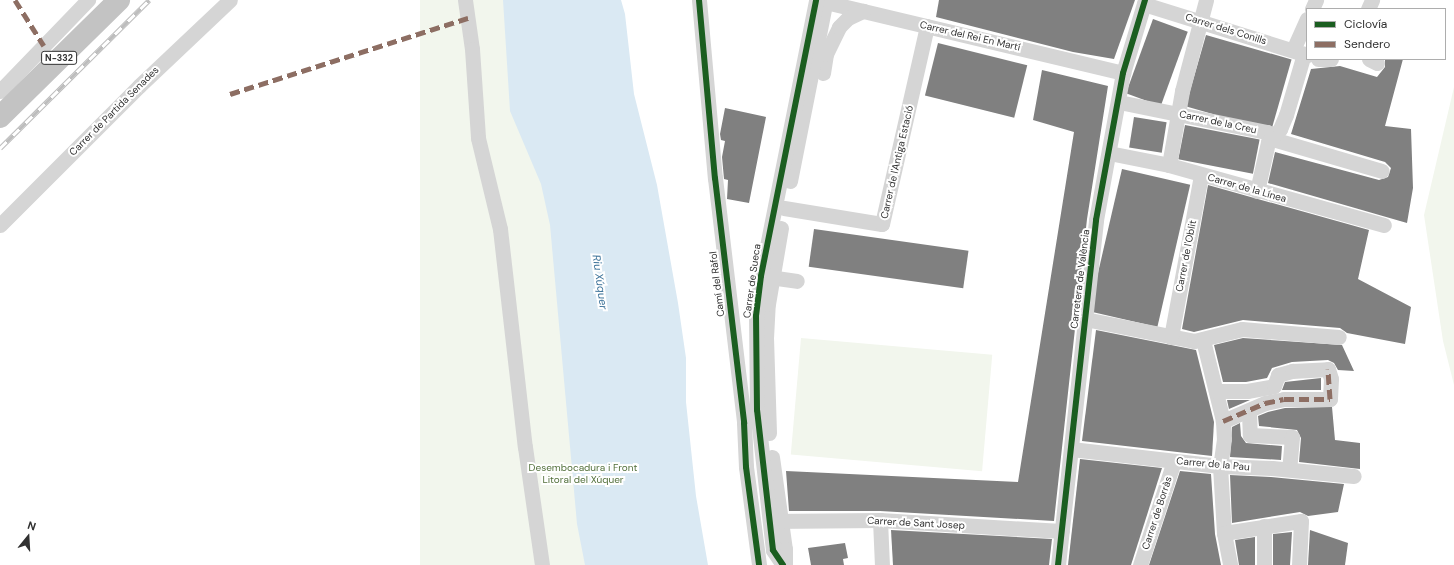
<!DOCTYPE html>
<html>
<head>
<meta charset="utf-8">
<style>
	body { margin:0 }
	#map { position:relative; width:1454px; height:565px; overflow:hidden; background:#fff; font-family:"DM Sans",sans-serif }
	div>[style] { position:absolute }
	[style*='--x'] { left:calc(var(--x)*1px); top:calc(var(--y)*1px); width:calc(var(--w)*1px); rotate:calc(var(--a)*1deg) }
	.green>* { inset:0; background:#f2f6ed; transform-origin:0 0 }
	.water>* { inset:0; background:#dae9f3 }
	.building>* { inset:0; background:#808080; transform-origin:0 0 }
	.minor>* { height:15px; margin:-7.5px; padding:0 7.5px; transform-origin:7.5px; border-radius:7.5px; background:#d5d5d5 }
	.highway>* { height:22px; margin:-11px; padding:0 11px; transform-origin:11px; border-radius:11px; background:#c3c3c3 }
	.rail>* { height:4.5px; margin-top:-2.25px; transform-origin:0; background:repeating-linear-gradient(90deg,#fff 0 9px,#bdbdbd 0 18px); box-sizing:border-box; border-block:1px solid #bdbdbd }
	.quiet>* { height:5px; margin-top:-2.5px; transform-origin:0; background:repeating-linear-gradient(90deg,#8d6e63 0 10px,transparent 0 15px) }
	.cycleway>* { height:6px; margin:-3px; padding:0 3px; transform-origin:3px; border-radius:3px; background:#1b5e20 }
	span { translate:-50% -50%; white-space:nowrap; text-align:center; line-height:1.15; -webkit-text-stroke:4px #fff; paint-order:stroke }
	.shield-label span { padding:1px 3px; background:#fff; border:1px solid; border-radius:3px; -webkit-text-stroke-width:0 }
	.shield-label { font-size:9px; color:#313131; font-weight:700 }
	.street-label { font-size:10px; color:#313131 }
	.park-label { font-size:10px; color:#52703b }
	.water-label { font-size:11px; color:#3a7198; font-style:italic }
	.legend { position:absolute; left:1306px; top:8px; width:140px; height:52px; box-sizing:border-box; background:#fff; border:1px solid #adadad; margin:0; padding:5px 7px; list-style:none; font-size:12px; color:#313131 }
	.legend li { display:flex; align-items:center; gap:8px; height:20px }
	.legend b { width:20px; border:1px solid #adadad }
	.north { position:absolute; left:8px; top:517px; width:40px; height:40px; -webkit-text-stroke:3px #fff; paint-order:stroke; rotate:18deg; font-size:11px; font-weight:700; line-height:16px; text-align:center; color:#313131 }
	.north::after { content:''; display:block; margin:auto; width:14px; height:18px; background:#313131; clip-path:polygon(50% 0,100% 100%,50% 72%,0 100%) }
</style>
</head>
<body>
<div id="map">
	<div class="green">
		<i style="left:420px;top:0;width:172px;height:572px"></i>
		<i style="clip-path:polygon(1454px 87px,1454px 385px,1443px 341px,1424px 215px)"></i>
		<i style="left:801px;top:338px;width:192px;height:117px;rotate:5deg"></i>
	</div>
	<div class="water">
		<i style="clip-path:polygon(503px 0,621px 0,625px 14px,634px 94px,657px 185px,678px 303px,686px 358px,686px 402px,696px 496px,708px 565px,585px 565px,577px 524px,550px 225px,541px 184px,510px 111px)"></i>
	</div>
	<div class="building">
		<i style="clip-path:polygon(939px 0,1135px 0,1114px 59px,1073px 52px,936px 17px)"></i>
		<i style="left:1153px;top:19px;width:37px;height:79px;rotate:20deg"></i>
		<i style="left:1206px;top:35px;width:89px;height:74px;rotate:16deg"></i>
		<i style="left:938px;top:43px;width:92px;height:54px;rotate:14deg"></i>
		<i style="clip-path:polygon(1385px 59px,1403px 59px,1385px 126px,1411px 129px,1413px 188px,1407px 223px,1268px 183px,1275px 152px,1379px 180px,1388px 177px,1391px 168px,1385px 162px,1291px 134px,1311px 69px,1340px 66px,1377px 77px,1385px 67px)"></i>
		<i style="clip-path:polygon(1042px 70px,1108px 86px,1087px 219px,1054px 521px,880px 511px,789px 511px,786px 471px,1018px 482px,1074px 132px,1033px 120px)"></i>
		<i style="clip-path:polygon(725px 108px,766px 117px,749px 203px,727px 199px,728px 180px,724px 179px,722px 157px,725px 141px,721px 140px,720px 134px)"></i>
		<i style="left:1134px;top:117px;width:33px;height:31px;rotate:9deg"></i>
		<i style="left:1185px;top:125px;width:76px;height:35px;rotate:11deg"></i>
		<i style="left:1122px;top:169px;width:70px;height:146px;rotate:13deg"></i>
		<i style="clip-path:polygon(1208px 185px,1369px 230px,1358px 279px,1411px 307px,1405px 344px,1347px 333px,1340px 328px,1243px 320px,1194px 332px,1182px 329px)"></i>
		<i style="left:814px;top:229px;width:156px;height:38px;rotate:8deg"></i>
		<i style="clip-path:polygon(1096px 330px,1196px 350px,1214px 422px,1212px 456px,1082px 441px)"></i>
		<i style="clip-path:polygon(1243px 338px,1342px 345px,1354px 371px,1338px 370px,1334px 363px,1328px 360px,1292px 362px,1272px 368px,1267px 378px,1246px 382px,1223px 382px,1214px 345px)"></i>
		<i style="clip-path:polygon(1321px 378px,1321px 390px,1282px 390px,1285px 382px)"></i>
		<i style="clip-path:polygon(1227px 400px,1250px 400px,1229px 409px)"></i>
		<i style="clip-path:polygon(1332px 407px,1335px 440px,1360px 443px,1360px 469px,1299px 462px,1301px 438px,1297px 430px,1259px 426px,1258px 416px,1268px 412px,1285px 408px)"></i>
		<i style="clip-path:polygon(1240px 423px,1241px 436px,1246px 443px,1282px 446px,1281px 460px,1230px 457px,1232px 427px)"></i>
		<i style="clip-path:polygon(1080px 459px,1162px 468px,1131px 565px,1068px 565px)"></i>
		<i style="clip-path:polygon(1180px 471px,1211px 474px,1215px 534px,1221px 565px,1149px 565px)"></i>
		<i style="clip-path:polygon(1230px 475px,1271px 477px,1344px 484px,1338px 512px,1308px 516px,1300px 512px,1232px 523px)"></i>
		<i style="clip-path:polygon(891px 530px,1052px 539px,1049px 565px,893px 565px)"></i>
		<i style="clip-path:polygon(1310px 530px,1348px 543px,1345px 565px,1308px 565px)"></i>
		<i style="clip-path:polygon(1292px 532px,1290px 565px,1273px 565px,1273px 534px)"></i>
		<i style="clip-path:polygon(1255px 537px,1255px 565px,1239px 565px,1235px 540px)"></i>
		<i style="clip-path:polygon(845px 543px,848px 558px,843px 559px,844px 565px,811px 565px,808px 548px)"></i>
	</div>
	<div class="minor">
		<i style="--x:465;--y:0;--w:49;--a:81.9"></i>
		<i style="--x:472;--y:49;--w:89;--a:86.1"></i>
		<i style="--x:478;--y:138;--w:94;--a:76.4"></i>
		<i style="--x:500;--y:229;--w:219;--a:83.5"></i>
		<i style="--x:525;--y:447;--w:119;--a:81.8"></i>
		<i style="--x:699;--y:0;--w:179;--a:84.9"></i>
		<i style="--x:715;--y:178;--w:247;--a:83.2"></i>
		<i style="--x:744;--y:423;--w:44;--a:87.4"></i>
		<i style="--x:746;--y:467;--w:99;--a:82.4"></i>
		<i style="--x:817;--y:0;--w:315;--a:13.4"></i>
		<i style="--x:1144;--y:4;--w:171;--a:17.4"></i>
		<i style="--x:1312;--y:9;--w:10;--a:-66"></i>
		<i style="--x:1368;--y:9;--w:10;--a:-66"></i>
		<i style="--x:1293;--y:50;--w:34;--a:-66"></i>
		<i style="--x:1318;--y:59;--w:13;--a:0"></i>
		<i style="--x:1369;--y:59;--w:9;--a:27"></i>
		<i style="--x:823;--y:73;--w:19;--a:-81"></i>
		<i style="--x:826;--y:54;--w:30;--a:-64"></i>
		<i style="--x:839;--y:27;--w:13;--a:-45"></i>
		<i style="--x:848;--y:18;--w:17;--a:-25"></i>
		<i style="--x:0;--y:91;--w:127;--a:-46"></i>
		<i style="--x:1119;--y:102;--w:151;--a:11.5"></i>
		<i style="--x:1267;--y:132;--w:12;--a:42"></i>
		<i style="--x:1276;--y:140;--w:110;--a:16.3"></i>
		<i style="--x:1109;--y:153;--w:61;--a:11.3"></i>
		<i style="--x:1169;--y:165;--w:223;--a:15.6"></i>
		<i style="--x:1169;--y:165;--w:75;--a:-80"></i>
		<i style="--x:1182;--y:91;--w:94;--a:-75.2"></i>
		<i style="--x:790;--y:181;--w:185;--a:-78.8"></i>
		<i style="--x:1257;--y:191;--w:50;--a:-77.3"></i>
		<i style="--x:1268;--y:142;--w:18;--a:-47"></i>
		<i style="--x:1280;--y:129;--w:15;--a:-67"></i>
		<i style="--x:1286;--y:115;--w:64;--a:-73.6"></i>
		<i style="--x:784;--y:208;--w:99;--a:9.3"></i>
		<i style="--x:882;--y:224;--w:203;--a:-77.2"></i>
		<i style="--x:0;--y:225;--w:197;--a:-45"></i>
		<i style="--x:139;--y:86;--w:125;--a:-43.4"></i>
		<i style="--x:762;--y:276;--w:35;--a:8"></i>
		<i style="--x:1085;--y:319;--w:111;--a:11.4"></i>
		<i style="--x:1194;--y:341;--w:49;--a:-14"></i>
		<i style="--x:1242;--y:329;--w:97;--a:4.7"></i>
		<i style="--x:1171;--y:337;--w:165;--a:-79.5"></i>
		<i style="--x:1203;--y:340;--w:83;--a:76.1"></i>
		<i style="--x:1223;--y:421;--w:18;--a:87"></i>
		<i style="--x:1224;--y:439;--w:27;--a:98"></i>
		<i style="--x:1220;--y:466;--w:67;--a:86.6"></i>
		<i style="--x:1224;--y:533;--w:33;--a:79"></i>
		<i style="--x:1216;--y:391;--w:31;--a:0"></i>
		<i style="--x:1247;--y:391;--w:27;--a:-10"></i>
		<i style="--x:1274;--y:386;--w:12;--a:-70"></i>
		<i style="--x:1278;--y:375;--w:15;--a:-16"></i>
		<i style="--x:1292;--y:371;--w:36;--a:-3"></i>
		<i style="--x:1328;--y:369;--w:10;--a:73"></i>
		<i style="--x:1331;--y:379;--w:20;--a:93"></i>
		<i style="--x:1330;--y:399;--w:46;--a:180"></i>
		<i style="--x:1284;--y:399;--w:19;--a:168"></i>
		<i style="--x:1265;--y:403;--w:46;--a:156.8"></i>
		<i style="--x:1249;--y:412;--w:23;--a:88"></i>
		<i style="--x:1250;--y:435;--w:42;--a:2.7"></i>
		<i style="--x:1292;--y:437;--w:32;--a:95"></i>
		<i style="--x:769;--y:433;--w:95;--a:-91.8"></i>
		<i style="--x:766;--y:338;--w:34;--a:-87"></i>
		<i style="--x:768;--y:304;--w:77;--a:-80.3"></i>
		<i style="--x:1071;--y:449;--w:150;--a:6.5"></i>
		<i style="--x:1220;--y:466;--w:52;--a:2.2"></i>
		<i style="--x:1272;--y:468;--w:82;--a:5.6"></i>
		<i style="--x:772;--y:457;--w:93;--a:82"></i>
		<i style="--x:785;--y:549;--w:16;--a:90"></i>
		<i style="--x:880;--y:520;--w:45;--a:87.5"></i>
		<i style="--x:771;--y:521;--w:109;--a:-0.5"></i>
		<i style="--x:880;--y:520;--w:182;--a:3.5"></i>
		<i style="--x:1224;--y:533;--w:78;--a:-8.9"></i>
		<i style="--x:1301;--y:521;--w:44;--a:92.6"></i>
		<i style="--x:783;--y:565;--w:18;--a:-124"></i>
		<i style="--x:773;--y:550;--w:141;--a:-96.5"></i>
		<i style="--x:757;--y:410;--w:94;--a:-90.6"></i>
		<i style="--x:756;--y:316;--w:40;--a:-82.9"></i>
		<i style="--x:761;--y:276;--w:281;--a:-78.7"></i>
		<i style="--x:1058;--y:565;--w:347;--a:-83.7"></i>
		<i style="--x:1096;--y:220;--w:149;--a:-79.6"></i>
		<i style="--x:1123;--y:73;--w:76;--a:-73.2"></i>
		<i style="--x:1140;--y:565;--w:109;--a:-71.9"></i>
		<i style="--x:1264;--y:565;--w:39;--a:-90"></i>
	</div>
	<div class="highway">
		<i style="--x:0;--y:117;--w:167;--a:-44.5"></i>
	</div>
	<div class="rail">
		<i style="--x:0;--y:148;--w:210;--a:-44.8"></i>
	</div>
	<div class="quiet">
		<i style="--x:15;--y:0;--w:54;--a:57.8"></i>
		<i style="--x:230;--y:94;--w:250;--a:-17.7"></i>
		<i style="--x:1223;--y:421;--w:46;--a:-23.2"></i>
		<i style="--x:1265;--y:403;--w:19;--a:-12"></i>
		<i style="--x:1284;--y:399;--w:46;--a:0"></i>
		<i style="--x:1330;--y:399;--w:30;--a:-94"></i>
	</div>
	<div class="cycleway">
		<i style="--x:699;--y:0;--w:179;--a:84.9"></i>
		<i style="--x:715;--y:178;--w:247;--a:83.2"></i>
		<i style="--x:744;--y:423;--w:44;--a:87.4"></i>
		<i style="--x:746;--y:467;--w:99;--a:82.4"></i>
		<i style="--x:783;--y:565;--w:18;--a:-124"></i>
		<i style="--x:773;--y:550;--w:141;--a:-96.5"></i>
		<i style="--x:757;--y:410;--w:94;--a:-90.6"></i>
		<i style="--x:756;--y:316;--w:40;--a:-82.9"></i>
		<i style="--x:761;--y:276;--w:281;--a:-78.7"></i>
		<i style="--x:1058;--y:565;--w:347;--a:-83.7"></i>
		<i style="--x:1096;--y:220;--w:149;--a:-79.6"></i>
		<i style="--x:1123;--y:73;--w:76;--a:-73.2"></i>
	</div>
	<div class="shield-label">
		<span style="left:59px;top:58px">N-332</span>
	</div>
	<div class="street-label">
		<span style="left:1226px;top:29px;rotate:17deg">Carrer dels Conills</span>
		<span style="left:970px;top:36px;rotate:13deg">Carrer del Rei En Martí</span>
		<span style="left:114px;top:111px;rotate:-45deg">Carrer de Partida Senades</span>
		<span style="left:1218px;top:122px;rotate:12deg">Carrer de la Creu</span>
		<span style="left:897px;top:162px;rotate:-77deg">Carrer de l'Antiga Estació</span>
		<span style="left:1247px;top:188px;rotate:16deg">Carrer de la Línea</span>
		<span style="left:1186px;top:256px;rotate:-79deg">Carrer de l'Oblit</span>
		<span style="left:1080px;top:279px;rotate:-83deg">Carretera de València</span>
		<span style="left:752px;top:281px;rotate:-82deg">Carrer de Sueca</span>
		<span style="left:717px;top:284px;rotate:-97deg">Camí del Ràfol</span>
		<span style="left:1213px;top:464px;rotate:5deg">Carrer de la Pau</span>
		<span style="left:1157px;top:513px;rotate:-72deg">Carrer de Borràs</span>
		<span style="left:916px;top:523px;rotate:3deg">Carrer de Sant Josep</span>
	</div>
	<div class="park-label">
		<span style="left:583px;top:473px">Desembocadura i Front<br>Litoral del Xúquer</span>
	</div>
	<div class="water-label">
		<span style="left:600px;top:282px;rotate:82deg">Riu Xúquer</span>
	</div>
	<ul class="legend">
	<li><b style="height:5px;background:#1b5e20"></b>Ciclovía</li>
	<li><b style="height:5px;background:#8d6e63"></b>Sendero</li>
	</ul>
	<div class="north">N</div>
</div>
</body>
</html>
